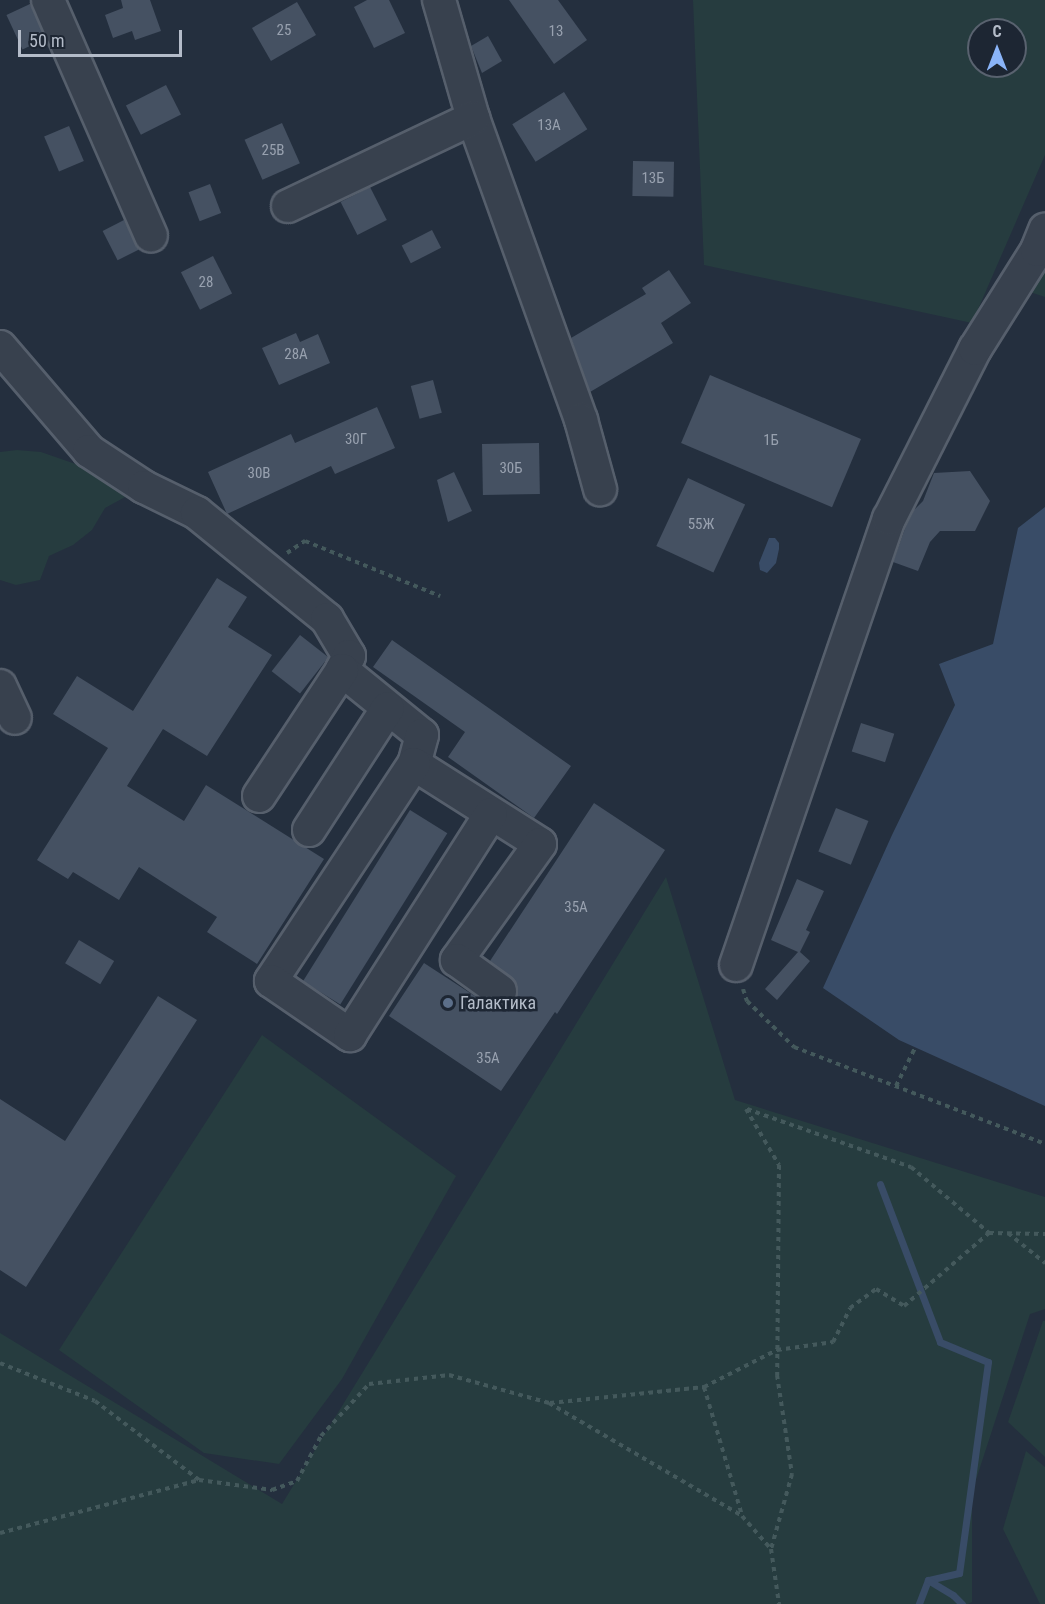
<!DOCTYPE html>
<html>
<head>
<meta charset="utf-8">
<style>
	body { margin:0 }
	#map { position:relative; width:1045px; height:1604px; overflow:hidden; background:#242f3e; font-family:"Roboto Condensed",sans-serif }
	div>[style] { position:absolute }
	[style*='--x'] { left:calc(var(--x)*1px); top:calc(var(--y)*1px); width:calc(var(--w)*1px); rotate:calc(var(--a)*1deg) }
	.green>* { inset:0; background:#263c3f }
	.water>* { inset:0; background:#394c67 }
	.stream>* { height:7px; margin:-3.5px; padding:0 3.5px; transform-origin:3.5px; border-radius:3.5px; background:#394c67 }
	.building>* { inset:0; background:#455162; transform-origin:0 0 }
	.path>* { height:4px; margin-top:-2px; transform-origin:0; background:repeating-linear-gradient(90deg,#44595c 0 4.5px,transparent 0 9px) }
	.roads { filter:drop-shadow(2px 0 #565f6c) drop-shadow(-2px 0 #565f6c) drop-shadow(0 2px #565f6c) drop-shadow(0 -2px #565f6c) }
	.minor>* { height:32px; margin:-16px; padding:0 16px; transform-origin:16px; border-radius:16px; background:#38414e }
	.dots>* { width:16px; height:16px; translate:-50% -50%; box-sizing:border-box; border:3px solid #1d2633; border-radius:50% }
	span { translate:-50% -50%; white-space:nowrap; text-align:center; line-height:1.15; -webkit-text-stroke:5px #1d2633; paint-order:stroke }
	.number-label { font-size:15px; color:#98a1af }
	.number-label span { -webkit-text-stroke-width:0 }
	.poi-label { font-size:18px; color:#b4bcc9 }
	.left { translate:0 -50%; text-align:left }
	.north { position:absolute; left:967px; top:18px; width:60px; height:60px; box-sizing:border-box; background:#1d2633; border:2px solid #59626f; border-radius:50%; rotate:0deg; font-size:16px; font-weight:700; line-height:24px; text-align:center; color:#b4bcc9 }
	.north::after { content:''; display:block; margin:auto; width:21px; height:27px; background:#8ab4f8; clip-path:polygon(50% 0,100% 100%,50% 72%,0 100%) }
	.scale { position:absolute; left:18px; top:30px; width:164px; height:27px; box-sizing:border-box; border:3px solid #b4bcc9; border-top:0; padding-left:8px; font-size:18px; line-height:21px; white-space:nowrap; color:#b4bcc9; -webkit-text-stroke:4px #1d2633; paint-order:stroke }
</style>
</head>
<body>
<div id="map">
	<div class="green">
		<i style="clip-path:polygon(evenodd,693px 0,1045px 0,1045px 155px,972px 323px,704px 265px,693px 0,979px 30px,1015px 30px,1015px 66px,979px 66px,979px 30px)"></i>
		<i style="clip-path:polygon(1045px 257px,1045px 297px,1030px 292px)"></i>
		<i style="clip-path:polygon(17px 450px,41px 452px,87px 468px,127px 496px,105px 508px,92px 530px,73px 545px,49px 556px,40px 580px,16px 585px,0 580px,0 452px)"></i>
		<i style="clip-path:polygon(666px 877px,735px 1100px,1045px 1197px,1045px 1309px,1030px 1314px,972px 1492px,972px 1602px,968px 1604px,0 1604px,0 1333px,282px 1504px)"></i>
		<i style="clip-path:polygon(262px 1035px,456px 1176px,342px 1379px,279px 1464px,204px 1453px,59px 1350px)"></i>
		<i style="clip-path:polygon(1043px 1321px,1045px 1321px,1045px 1457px,1008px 1422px)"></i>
		<i style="clip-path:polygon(1026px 1451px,1045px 1467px,1045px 1604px,1040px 1604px,1003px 1529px)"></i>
	</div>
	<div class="water">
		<i style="clip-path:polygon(1045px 507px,1045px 1106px,899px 1040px,823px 988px,892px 835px,955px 705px,939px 664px,993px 644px,1018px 528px)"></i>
		<i style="clip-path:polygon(769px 538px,775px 538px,779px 543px,779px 549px,776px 563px,767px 573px,760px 570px,759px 563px)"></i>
	</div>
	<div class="stream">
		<i style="--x:880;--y:1184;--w:169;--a:69.2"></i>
		<i style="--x:940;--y:1342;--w:52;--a:22.6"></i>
		<i style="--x:988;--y:1362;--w:213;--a:97.8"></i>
		<i style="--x:959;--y:1573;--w:32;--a:167"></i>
		<i style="--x:928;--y:1580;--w:26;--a:111"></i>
		<i style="--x:928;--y:1580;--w:29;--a:31"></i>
		<i style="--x:953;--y:1595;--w:13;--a:45"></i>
	</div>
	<div class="building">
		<i style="clip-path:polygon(121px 0,150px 0,161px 31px,135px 40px,132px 31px,113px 38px,105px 15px,123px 8px)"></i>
		<i style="clip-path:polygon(367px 0,389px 0,405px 33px,374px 48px,354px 7px)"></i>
		<i style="clip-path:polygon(509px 0,558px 0,587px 40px,554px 64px)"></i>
		<i style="left:297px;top:2px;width:38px;height:52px;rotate:60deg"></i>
		<i style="left:30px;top:4px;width:38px;height:26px;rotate:65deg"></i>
		<i style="clip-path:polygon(488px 36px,502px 61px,482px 73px,471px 46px)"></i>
		<i style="left:166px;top:85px;width:33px;height:45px;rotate:63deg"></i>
		<i style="left:564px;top:92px;width:44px;height:61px;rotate:58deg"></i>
		<i style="left:282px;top:123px;width:44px;height:41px;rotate:66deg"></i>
		<i style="left:69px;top:126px;width:38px;height:27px;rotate:67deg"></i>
		<i style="left:633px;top:161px;width:41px;height:35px;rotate:1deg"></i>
		<i style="left:210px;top:184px;width:31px;height:23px;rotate:69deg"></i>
		<i style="left:370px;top:187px;width:37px;height:33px;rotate:63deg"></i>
		<i style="left:124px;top:220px;width:33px;height:24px;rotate:63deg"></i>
		<i style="left:432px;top:230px;width:20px;height:34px;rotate:63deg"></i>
		<i style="left:213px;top:256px;width:42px;height:36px;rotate:63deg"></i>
		<i style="clip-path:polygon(669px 270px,691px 303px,661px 323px,673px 343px,590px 392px,571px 338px,646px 294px,642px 288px)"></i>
		<i style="clip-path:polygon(296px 333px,300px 342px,318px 334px,330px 363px,279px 385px,262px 348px)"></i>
		<i style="left:710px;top:375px;width:164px;height:74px;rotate:23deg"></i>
		<i style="left:433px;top:380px;width:34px;height:23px;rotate:75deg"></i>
		<i style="clip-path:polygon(377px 407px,395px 448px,335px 474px,331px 466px,227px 514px,208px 472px,291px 434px,295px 443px)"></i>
		<i style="left:539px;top:443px;width:51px;height:57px;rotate:89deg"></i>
		<i style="clip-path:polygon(970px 471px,990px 501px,975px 531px,940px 531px,930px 542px,918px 571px,893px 562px,906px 526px,914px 510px,923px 501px,934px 473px)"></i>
		<i style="clip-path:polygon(454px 472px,472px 511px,448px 522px,437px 480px)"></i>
		<i style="left:688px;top:478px;width:63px;height:75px;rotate:25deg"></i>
		<i style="clip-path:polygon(217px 578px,247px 597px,228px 627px,272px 655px,207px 756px,163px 729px,127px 786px,184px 821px,206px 785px,324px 859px,257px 964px,207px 932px,217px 917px,139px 867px,119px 900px,73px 872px,68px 879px,37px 860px,108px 748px,53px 714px,77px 676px,133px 711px)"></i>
		<i style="left:300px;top:635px;width:36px;height:46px;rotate:38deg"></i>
		<i style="clip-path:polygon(392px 640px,571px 766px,534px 818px,448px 757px,465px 732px,373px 667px)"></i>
		<i style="left:861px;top:723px;width:35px;height:30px;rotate:18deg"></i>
		<i style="clip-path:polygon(594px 803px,665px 850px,557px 1014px,555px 1012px,501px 1091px,389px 1016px,424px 963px,490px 1006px,498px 1009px,507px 1008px,514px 1002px,518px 992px,516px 983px,490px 961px)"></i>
		<i style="left:836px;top:808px;width:35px;height:47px;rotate:22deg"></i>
		<i style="left:410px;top:810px;width:44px;height:202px;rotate:32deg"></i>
		<i style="clip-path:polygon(797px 879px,824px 891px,806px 930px,810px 932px,800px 952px,810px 961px,777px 1000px,765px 989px,798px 952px,771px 940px)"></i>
		<i style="left:79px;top:940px;width:41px;height:27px;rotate:31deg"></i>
		<i style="clip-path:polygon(158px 996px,197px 1020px,26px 1287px,0 1270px,0 1099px,65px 1141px)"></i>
	</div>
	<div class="path">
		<i style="--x:287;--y:553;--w:22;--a:-34"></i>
		<i style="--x:305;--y:541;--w:146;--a:22.2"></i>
		<i style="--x:743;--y:989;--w:13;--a:72"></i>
		<i style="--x:747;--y:1001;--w:66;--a:44.4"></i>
		<i style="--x:794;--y:1047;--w:269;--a:21.1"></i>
		<i style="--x:896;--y:1086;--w:42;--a:-63.4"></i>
		<i style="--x:746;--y:1109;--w:65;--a:59.5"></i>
		<i style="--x:779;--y:1165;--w:210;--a:90.5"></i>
		<i style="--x:777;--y:1375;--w:100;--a:81.4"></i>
		<i style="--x:792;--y:1474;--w:78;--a:105.6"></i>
		<i style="--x:771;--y:1549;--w:56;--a:81.7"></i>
		<i style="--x:747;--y:1109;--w:174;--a:19.5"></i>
		<i style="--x:911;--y:1167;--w:102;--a:40.2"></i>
		<i style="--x:1008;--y:1233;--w:48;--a:39"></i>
		<i style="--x:0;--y:1363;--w:102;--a:21.8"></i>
		<i style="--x:95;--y:1401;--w:131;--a:37.2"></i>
		<i style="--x:704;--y:1387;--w:134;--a:73.5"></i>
		<i style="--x:550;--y:1403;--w:155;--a:-5.9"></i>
		<i style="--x:704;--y:1387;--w:82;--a:-26.9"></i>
		<i style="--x:777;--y:1350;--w:57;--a:-8.1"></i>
		<i style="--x:833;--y:1342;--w:38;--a:-63"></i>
		<i style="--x:850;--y:1308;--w:32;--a:-36"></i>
		<i style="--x:876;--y:1289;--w:33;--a:31"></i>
		<i style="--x:904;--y:1306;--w:112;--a:-40.7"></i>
		<i style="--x:989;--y:1233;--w:56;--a:1"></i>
		<i style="--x:0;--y:1533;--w:206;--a:-14.9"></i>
		<i style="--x:199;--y:1480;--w:74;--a:7.8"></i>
		<i style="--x:272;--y:1490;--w:27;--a:-20"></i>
		<i style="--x:297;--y:1481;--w:51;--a:-61.9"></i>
		<i style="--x:321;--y:1436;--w:71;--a:-47.3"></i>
		<i style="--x:369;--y:1384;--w:81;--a:-6.4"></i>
		<i style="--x:449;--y:1375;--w:104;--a:15.6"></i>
		<i style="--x:549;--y:1403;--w:224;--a:30.3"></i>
		<i style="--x:742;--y:1516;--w:44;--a:48.7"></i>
	</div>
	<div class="roads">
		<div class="minor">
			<i style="--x:48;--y:0;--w:257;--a:66.4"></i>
			<i style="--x:439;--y:0;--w:123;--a:73.9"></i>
			<i style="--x:473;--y:118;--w:321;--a:70.3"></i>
			<i style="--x:581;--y:420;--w:72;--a:74.6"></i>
			<i style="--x:288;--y:206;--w:205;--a:-25.4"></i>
			<i style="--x:0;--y:347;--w:137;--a:49.4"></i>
			<i style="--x:89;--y:451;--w:66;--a:33.2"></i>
			<i style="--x:144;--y:487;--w:59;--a:26.1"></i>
			<i style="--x:197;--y:513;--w:168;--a:39.2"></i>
			<i style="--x:327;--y:619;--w:43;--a:59.3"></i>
			<i style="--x:349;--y:656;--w:16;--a:117"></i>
			<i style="--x:342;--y:670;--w:103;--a:39.1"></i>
			<i style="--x:422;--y:735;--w:30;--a:105"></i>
			<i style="--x:414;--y:764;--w:149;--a:32.4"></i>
			<i style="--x:540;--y:844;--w:143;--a:125.6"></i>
			<i style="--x:457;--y:960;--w:53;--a:35.8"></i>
			<i style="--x:0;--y:686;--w:35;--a:65"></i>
			<i style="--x:414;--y:764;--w:260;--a:123.4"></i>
			<i style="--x:271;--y:981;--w:96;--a:34.4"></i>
			<i style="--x:350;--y:1035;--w:262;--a:-57.5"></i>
			<i style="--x:259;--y:796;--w:151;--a:-56.6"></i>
			<i style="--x:309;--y:830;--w:145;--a:-57.1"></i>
			<i style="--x:736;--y:965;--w:472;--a:-71.1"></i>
			<i style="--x:889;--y:519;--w:191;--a:-63.2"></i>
			<i style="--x:975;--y:349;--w:117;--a:-57.9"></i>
			<i style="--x:1037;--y:250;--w:22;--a:-68"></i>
		</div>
	</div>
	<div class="dots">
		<i style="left:448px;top:1003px;background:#5c6f8a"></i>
	</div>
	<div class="number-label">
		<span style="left:284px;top:31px">25</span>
		<span style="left:556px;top:32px">13</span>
		<span style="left:549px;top:126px">13А</span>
		<span style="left:273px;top:151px">25В</span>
		<span style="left:653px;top:179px">13Б</span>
		<span style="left:206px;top:283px">28</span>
		<span style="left:296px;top:355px">28А</span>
		<span style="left:356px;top:440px">30Г</span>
		<span style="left:771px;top:441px">1Б</span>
		<span style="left:511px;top:469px">30Б</span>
		<span style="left:259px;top:474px">30В</span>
		<span style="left:701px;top:525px">55Ж</span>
		<span style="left:576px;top:908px">35А</span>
		<span style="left:488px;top:1059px">35А</span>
	</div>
	<div class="poi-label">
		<span class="left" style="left:460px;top:1003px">Галактика</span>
	</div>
	<div class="north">С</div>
	<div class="scale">50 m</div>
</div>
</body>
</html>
